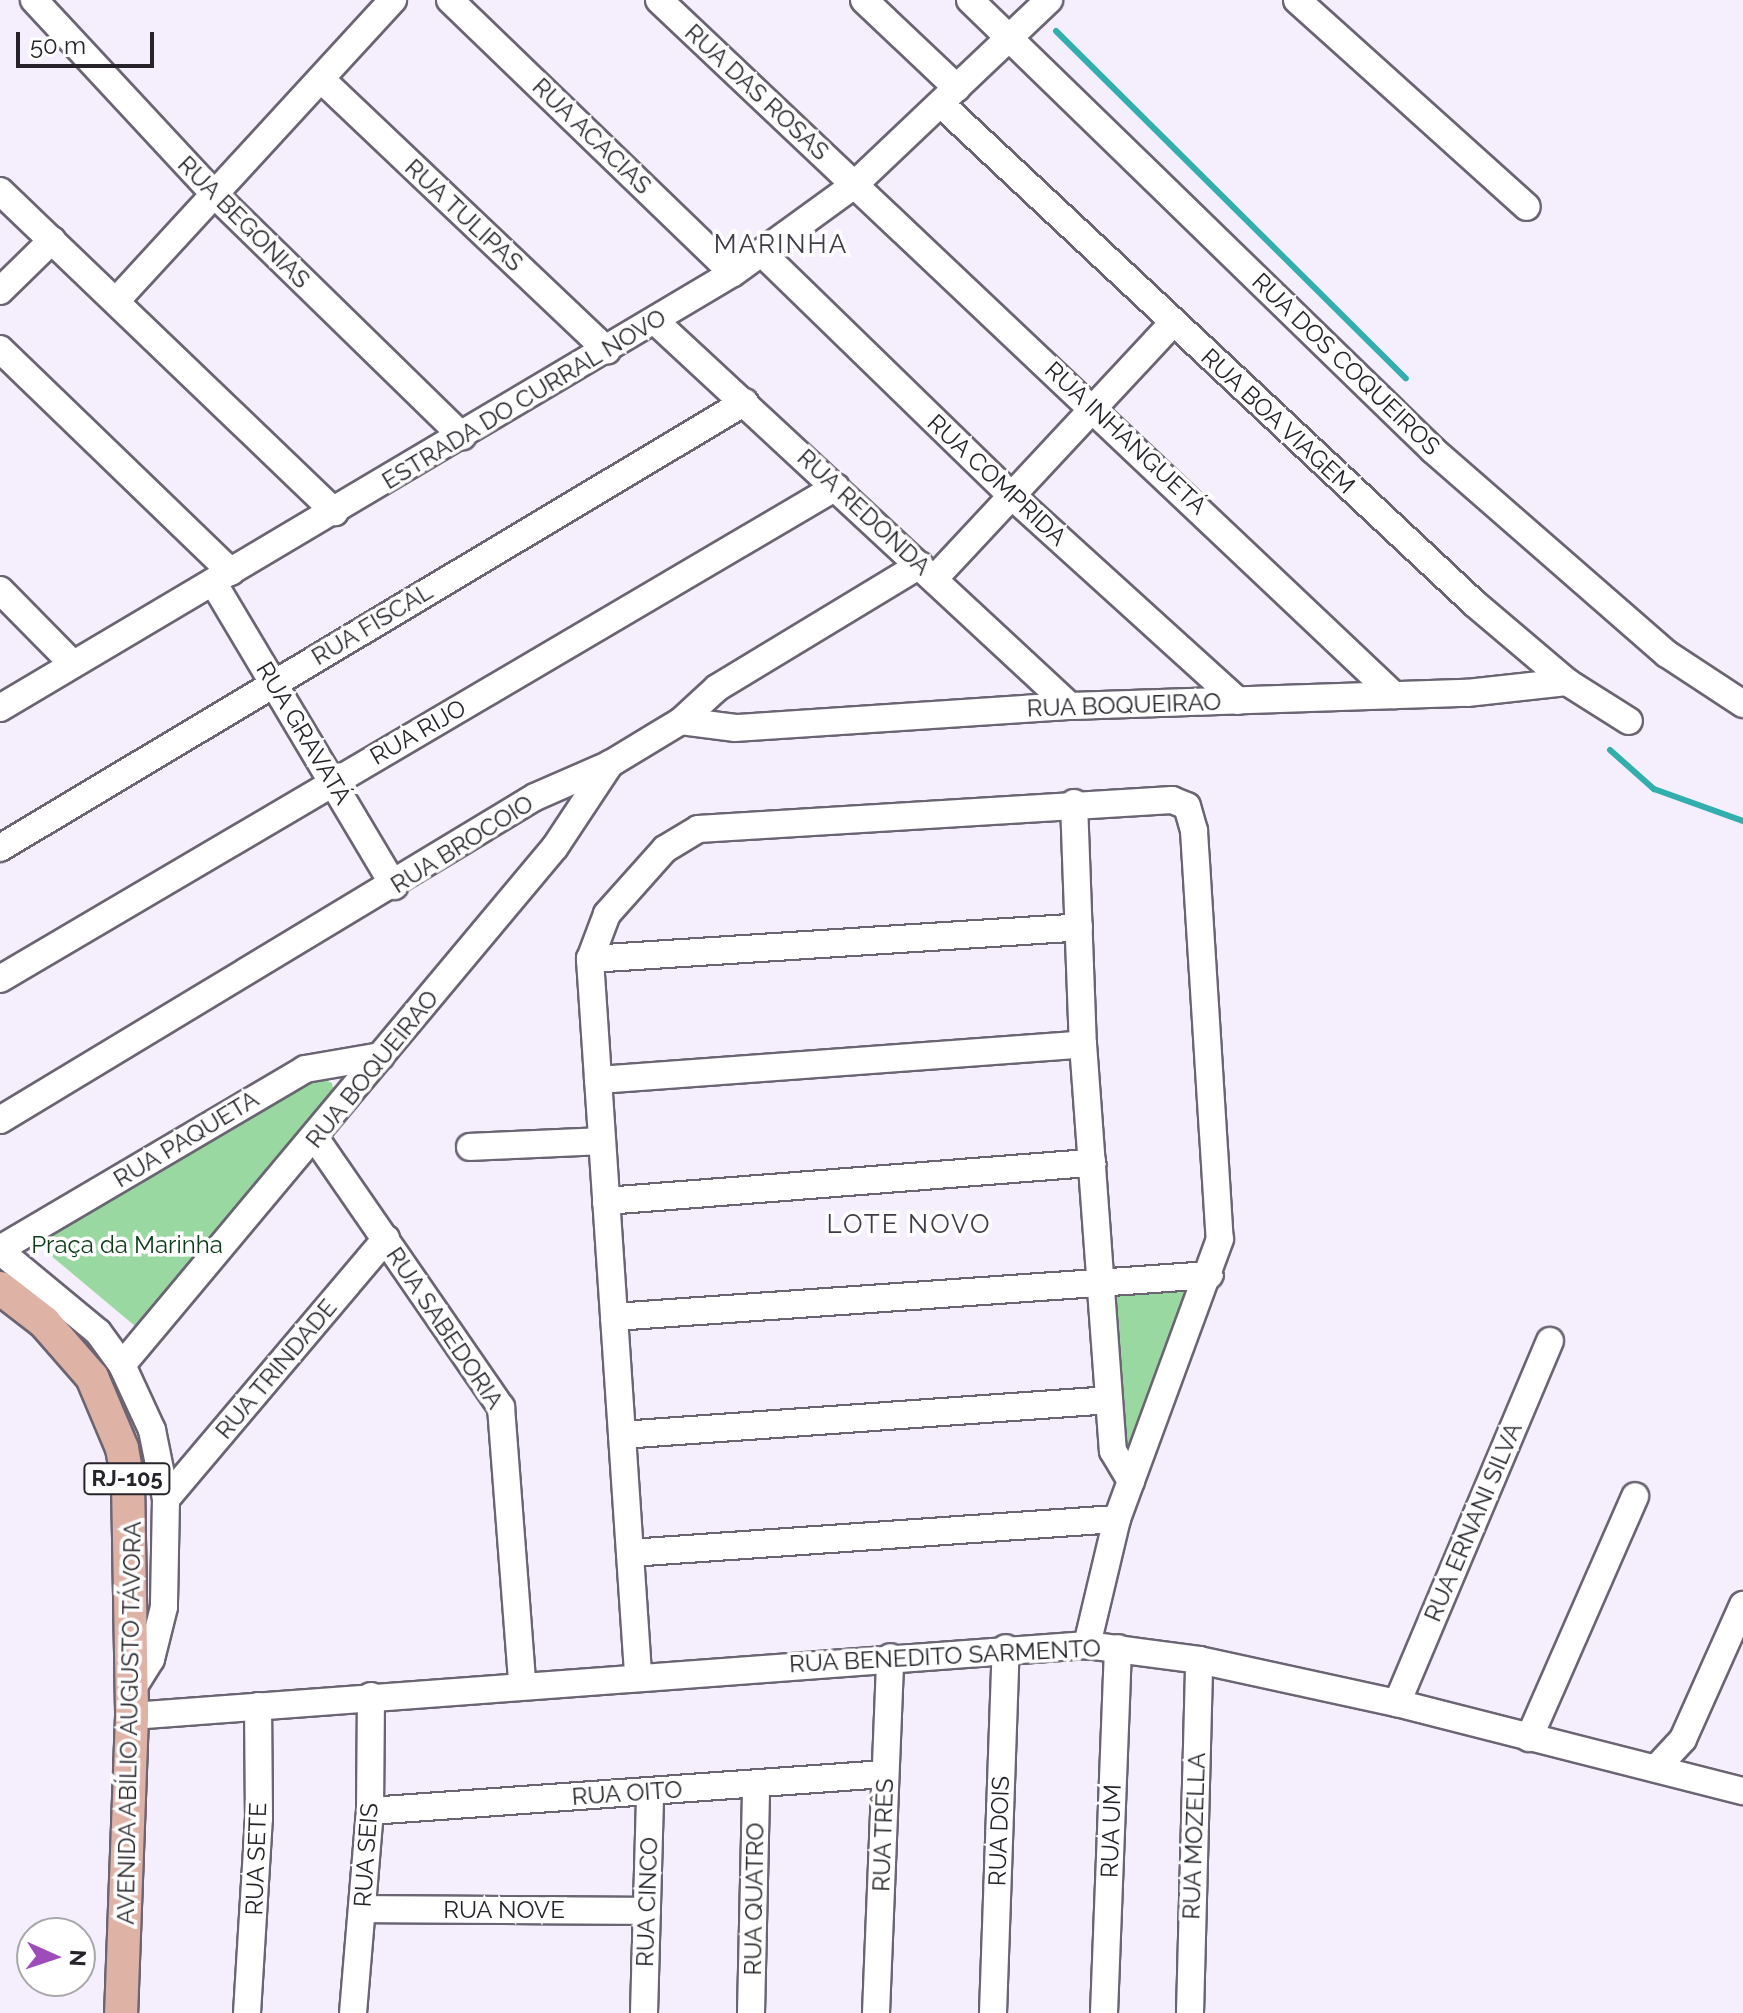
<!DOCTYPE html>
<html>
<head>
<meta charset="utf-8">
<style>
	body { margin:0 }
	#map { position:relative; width:1743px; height:2013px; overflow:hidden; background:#f5effd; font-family:Raleway,sans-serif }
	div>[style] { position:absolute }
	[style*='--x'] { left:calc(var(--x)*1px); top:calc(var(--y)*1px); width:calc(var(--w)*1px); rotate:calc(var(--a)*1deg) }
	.green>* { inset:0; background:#9ad8a2 }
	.stream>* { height:6px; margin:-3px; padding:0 3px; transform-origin:3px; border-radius:3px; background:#33aeaf }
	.roads { filter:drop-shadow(2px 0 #6a6473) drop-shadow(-2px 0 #6a6473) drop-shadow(0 2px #6a6473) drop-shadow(0 -2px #6a6473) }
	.minor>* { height:26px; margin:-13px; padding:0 13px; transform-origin:13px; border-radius:13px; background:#fff }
	.major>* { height:32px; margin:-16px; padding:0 16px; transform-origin:16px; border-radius:16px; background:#dfb2a6 }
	span { translate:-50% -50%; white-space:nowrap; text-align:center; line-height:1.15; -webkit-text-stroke:7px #fff; paint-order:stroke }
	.shield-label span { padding:2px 6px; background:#fff; border:2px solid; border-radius:6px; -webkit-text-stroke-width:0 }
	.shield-label { font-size:22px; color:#26242a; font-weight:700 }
	.street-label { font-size:24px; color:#26242a }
	.park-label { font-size:24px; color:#0b3c17 }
	.neighbourhood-label { font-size:26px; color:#403b48; letter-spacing:2px }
	.north { position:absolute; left:16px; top:1917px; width:80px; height:80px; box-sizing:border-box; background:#fff; border:2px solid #a8a7aa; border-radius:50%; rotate:93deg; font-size:22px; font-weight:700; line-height:32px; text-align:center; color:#26242a }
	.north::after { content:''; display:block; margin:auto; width:28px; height:36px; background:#9f4cbb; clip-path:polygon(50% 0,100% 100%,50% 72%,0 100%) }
	.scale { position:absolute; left:16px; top:32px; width:138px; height:36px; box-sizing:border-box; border:4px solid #26242a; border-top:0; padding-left:10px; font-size:24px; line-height:28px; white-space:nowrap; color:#26242a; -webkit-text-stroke:6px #fff; paint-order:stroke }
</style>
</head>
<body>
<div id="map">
	<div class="green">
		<i style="clip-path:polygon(312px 1075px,332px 1083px,336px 1101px,135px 1326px,49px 1254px,44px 1239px,58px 1215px)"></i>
		<i style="clip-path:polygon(1192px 1285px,1131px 1446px,1124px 1442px,1112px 1297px,1115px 1292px)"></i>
	</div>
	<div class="stream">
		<i style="--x:1056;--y:31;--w:493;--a:44.8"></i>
		<i style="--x:1610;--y:750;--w:59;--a:41.6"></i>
		<i style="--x:1654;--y:789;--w:95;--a:19.8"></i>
	</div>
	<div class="roads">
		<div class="minor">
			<i style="--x:34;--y:0;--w:265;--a:47.1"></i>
			<i style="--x:214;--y:194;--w:347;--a:44.3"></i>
			<i style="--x:450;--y:0;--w:393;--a:44"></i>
			<i style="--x:659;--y:0;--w:1012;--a:43.4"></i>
			<i style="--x:864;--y:0;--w:128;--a:43.4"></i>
			<i style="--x:970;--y:0;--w:646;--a:44.18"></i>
			<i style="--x:1433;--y:450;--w:310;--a:41.1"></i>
			<i style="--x:1667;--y:654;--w:91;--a:33.3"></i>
			<i style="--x:1297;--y:0;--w:309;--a:42"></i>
			<i style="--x:322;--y:80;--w:393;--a:43.5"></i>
			<i style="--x:941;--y:104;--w:730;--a:43.11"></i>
			<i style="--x:1474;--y:603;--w:122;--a:40.3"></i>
			<i style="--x:1567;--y:682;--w:73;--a:32.2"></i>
			<i style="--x:0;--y:191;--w:464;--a:43.8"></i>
			<i style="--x:762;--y:253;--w:349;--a:44.2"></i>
			<i style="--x:1012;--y:496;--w:305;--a:42.2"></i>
			<i style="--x:0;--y:291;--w:73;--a:-44.4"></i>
			<i style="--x:117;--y:300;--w:408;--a:-47.4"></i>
			<i style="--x:655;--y:321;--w:566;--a:42.85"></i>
			<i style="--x:0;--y:349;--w:321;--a:44"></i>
			<i style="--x:935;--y:578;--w:349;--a:-47"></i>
			<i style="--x:213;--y:582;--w:354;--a:59.2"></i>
			<i style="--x:0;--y:590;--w:104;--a:45.4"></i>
			<i style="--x:0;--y:708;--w:852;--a:-30.69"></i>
			<i style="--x:733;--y:273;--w:150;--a:-36"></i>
			<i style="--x:854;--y:185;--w:269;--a:-43.5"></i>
			<i style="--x:681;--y:721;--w:55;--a:7.3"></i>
			<i style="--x:736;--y:728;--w:335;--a:-3.8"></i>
			<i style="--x:1070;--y:706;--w:397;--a:-1.9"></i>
			<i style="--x:1467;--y:693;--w:101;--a:-6.3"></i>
			<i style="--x:1074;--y:803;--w:241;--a:87.9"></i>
			<i style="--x:1083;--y:1044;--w:408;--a:85.8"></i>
			<i style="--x:1113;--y:1451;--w:35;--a:59"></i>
			<i style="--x:0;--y:848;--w:868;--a:-30.91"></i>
			<i style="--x:590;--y:959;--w:490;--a:-3.7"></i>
			<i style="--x:0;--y:979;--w:970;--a:-30.48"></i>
			<i style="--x:598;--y:1080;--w:486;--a:-4.2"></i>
			<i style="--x:0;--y:1120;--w:625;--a:-31.12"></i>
			<i style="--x:535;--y:797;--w:82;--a:-23.7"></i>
			<i style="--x:610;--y:764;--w:83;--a:-31.2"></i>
			<i style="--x:681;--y:721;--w:49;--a:-42.5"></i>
			<i style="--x:717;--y:688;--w:237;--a:-31.2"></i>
			<i style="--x:316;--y:1139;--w:326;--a:55.4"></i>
			<i style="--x:501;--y:1407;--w:277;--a:85.6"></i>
			<i style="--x:470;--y:1147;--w:132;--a:-2.6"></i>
			<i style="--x:606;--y:1201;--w:488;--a:-4.5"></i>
			<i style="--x:0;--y:1249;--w:354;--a:-30.5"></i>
			<i style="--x:305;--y:1069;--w:77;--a:-9.7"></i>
			<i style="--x:0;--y:1251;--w:127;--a:39.6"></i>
			<i style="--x:98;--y:1332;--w:41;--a:54"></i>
			<i style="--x:122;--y:1365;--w:72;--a:65.2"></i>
			<i style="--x:152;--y:1430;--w:70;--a:78.5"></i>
			<i style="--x:166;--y:1499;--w:108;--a:91.1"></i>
			<i style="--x:164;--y:1607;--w:54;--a:104"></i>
			<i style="--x:151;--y:1659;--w:36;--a:122"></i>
			<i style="--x:614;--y:1317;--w:597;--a:-4.03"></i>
			<i style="--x:122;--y:1365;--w:675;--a:-50.11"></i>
			<i style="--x:555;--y:847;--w:100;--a:-56.5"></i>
			<i style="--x:622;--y:1435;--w:488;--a:-4.1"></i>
			<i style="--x:166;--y:1499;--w:341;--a:-49.8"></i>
			<i style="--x:630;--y:1553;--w:488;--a:-4"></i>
			<i style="--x:638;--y:1673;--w:716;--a:-93.85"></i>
			<i style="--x:590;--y:959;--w:48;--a:-69.3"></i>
			<i style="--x:607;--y:914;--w:87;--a:-48.3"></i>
			<i style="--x:665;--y:849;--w:39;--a:-31"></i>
			<i style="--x:698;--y:829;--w:475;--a:-3.5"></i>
			<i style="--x:1172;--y:800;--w:16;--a:22"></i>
			<i style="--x:1187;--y:806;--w:26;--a:74"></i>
			<i style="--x:1194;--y:831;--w:409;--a:86.4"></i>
			<i style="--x:1220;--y:1239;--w:298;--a:110.2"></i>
			<i style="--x:1117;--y:1519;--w:130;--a:103.4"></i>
			<i style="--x:1397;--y:1703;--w:393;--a:-67.1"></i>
			<i style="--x:132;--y:1716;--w:958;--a:-4.25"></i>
			<i style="--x:1087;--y:1645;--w:113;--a:7.6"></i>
			<i style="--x:1199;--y:1660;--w:203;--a:12.3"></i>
			<i style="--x:1397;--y:1703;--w:357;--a:14.3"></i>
			<i style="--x:1529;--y:1738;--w:264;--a:-66.3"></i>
			<i style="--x:1659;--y:1765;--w:35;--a:-47"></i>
			<i style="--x:1683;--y:1739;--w:147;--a:-65.9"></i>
			<i style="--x:370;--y:1811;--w:516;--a:-4.11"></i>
			<i style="--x:362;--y:1909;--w:285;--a:0.4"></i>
			<i style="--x:247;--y:2013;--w:195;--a:-86.5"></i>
			<i style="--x:259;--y:1818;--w:112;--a:-90.5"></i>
			<i style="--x:353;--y:2013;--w:203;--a:-85.2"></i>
			<i style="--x:370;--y:1811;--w:115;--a:-89.5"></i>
			<i style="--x:644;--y:2013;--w:221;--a:-88.4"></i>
			<i style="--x:751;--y:2013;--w:229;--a:-88.7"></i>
			<i style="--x:876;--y:2013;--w:356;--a:-87.7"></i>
			<i style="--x:993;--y:2013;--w:365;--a:-88"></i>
			<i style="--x:1104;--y:2013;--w:365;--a:-87.8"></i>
			<i style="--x:1190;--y:2013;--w:353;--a:-88.5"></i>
		</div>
		<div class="major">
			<i style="--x:0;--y:1288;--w:56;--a:37.7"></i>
			<i style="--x:44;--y:1322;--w:73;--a:48.9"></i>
			<i style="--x:92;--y:1377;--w:77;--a:67.1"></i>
			<i style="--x:122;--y:1448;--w:34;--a:80"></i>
			<i style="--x:128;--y:1481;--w:235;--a:89"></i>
			<i style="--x:132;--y:1716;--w:297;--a:92.1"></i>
		</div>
	</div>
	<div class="shield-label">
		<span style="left:127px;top:1479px">RJ-105</span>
	</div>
	<div class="street-label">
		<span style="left:757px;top:92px;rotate:43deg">RUA DAS ROSAS</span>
		<span style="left:592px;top:136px;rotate:44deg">RUA ACACIAS</span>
		<span style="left:464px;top:215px;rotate:43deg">RUA TULIPAS</span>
		<span style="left:244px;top:222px;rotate:45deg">RUA BEGONIAS</span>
		<span style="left:1346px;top:364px;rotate:44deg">RUA DOS COQUEIROS</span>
		<span style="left:524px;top:399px;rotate:-31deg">ESTRADA DO CURRAL NOVO</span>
		<span style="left:1278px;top:421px;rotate:43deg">RUA BOA VIAGEM</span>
		<span style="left:1126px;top:438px;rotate:43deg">RUA INHANGUETÁ</span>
		<span style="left:997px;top:480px;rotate:43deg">RUA COMPRIDA</span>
		<span style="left:864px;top:512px;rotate:43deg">RUA REDONDA</span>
		<span style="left:372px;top:624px;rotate:-31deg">RUA FISCAL</span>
		<span style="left:1124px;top:705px;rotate:-2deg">RUA BOQUEIRAO</span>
		<span style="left:418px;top:732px;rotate:-30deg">RUA RIJO</span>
		<span style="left:304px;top:733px;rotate:59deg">RUA GRAVATÁ</span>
		<span style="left:462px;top:844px;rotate:-32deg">RUA BROCOIO</span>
		<span style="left:372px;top:1069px;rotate:-51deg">RUA BOQUEIRAO</span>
		<span style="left:186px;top:1139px;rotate:-31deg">RUA PAQUETA</span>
		<span style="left:445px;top:1328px;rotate:56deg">RUA SABEDORIA</span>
		<span style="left:276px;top:1369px;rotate:-50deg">RUA TRINDADE</span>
		<span style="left:1473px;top:1522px;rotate:-67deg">RUA ERNANI SILVA</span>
		<span style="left:945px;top:1656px;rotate:-3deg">RUA BENEDITO SARMENTO</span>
		<span style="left:129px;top:1723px;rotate:-89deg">AVENIDA ABÍLIO AUGUSTO TÁVORA</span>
		<span style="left:627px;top:1793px;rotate:-4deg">RUA OITO</span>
		<span style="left:999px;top:1831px;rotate:-88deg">RUA DOIS</span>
		<span style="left:1111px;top:1831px;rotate:-88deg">RUA UM</span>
		<span style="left:883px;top:1835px;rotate:-88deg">RUA TRÊS</span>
		<span style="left:1194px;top:1836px;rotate:-88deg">RUA MOZELLA</span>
		<span style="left:366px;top:1855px;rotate:-86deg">RUA SEIS</span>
		<span style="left:256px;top:1859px;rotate:-88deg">RUA SETE</span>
		<span style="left:754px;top:1899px;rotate:-89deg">RUA QUATRO</span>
		<span style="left:647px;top:1902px;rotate:-88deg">RUA CINCO</span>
		<span style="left:504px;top:1910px">RUA NOVE</span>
	</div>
	<div class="park-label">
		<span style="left:127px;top:1245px">Praça da Marinha</span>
	</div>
	<div class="neighbourhood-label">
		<span style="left:781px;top:245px">MARINHA</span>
		<span style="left:909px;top:1225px">LOTE NOVO</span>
	</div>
	<div class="north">N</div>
	<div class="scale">50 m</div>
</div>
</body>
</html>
